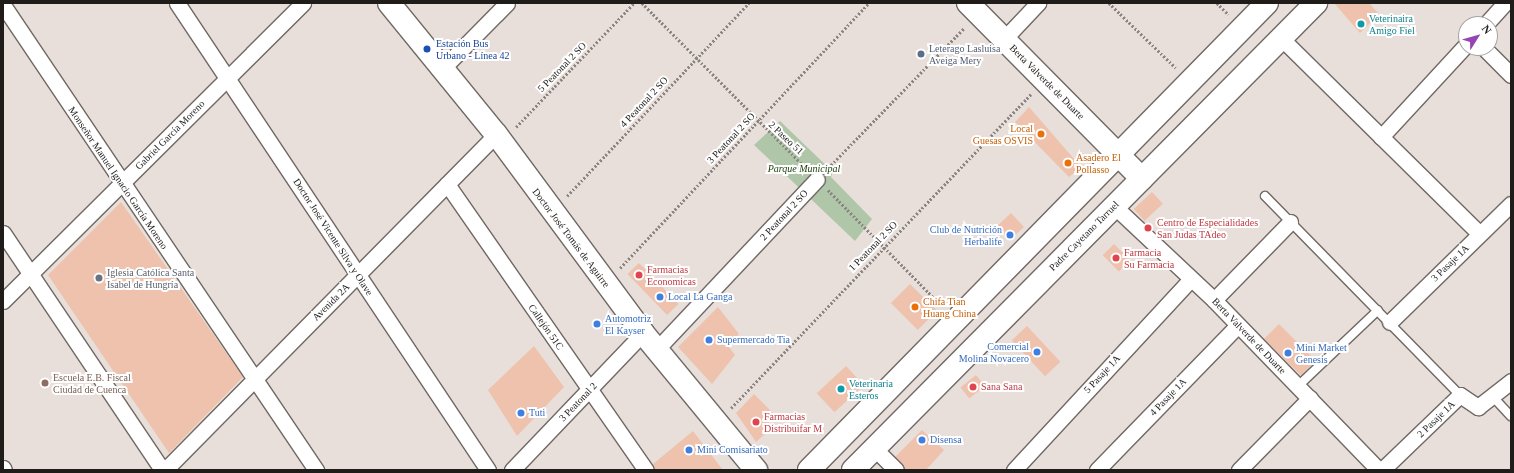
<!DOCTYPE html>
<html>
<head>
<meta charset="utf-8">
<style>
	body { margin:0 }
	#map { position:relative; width:1514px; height:473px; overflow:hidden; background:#e8dfda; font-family:"Times New Roman",serif }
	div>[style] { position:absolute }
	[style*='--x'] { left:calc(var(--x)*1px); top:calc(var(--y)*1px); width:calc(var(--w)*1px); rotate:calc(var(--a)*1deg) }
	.green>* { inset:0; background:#b0c6a9 }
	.building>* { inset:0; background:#eec2ad; transform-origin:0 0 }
	.path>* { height:2.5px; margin-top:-1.25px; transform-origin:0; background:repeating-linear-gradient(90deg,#8b8582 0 2px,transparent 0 4px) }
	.roads { filter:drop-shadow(1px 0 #716965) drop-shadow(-1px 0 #716965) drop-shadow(0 1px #716965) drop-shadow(0 -1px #716965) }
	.lane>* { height:8px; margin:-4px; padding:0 4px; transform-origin:4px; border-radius:4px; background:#fff }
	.street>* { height:15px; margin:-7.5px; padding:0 7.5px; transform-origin:7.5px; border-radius:7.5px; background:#fff }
	.secondary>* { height:22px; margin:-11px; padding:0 11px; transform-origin:11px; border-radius:11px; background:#fff }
	.dots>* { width:11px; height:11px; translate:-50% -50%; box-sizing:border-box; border:2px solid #fff; border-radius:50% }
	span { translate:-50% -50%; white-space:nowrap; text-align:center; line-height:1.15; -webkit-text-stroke:4px #fff; paint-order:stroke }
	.culture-label { font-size:10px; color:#0d838f }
	.left { translate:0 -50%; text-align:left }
	.transit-label { font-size:10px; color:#164399 }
	.service-label { font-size:10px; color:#4e5e75 }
	.street-label { font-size:10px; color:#1f1c1a }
	.food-label { font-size:10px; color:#c56008 }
	.right { translate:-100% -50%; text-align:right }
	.park-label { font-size:10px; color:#1e420f; font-style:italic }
	.health-label { font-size:10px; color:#be3a42 }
	.shop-label { font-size:10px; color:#366cbe }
	.worship-label { font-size:10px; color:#5b616d }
	.education-label { font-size:10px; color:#785e54 }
	.frame { position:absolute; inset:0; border:4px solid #1f1c1a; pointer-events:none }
	.north { position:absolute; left:1458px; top:16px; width:40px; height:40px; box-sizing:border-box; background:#fff; border:1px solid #a5a4a3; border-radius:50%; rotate:53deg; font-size:11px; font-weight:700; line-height:16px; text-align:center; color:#1f1c1a }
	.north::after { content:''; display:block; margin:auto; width:14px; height:18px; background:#9644b4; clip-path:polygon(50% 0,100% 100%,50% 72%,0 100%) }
</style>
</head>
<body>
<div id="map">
	<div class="green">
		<i style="clip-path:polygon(780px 121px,833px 172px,831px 177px,872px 219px,855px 241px,754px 145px)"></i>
	</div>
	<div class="building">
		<i style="clip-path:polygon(1334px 3px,1369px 3px,1379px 14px,1360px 33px)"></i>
		<i style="clip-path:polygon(1029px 107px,1081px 167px,1069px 177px,1015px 122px)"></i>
		<i style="left:1152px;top:192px;width:16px;height:25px;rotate:47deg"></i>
		<i style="clip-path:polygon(121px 202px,243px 377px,169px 453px,48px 275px)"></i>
		<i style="left:1011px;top:213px;width:19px;height:20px;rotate:47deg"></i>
		<i style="left:1114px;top:244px;width:23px;height:16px;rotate:45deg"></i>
		<i style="left:639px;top:263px;width:57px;height:16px;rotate:46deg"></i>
		<i style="left:910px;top:284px;width:38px;height:27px;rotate:45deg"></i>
		<i style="clip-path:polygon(718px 307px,739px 334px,728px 346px,735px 355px,712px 384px,678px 347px)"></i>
		<i style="left:1279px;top:324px;width:52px;height:21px;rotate:45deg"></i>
		<i style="left:1027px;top:326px;width:49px;height:21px;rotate:47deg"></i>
		<i style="clip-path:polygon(534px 346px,564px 387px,517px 436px,488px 390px)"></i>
		<i style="left:846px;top:366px;width:26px;height:40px;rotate:47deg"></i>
		<i style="left:976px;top:375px;width:14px;height:20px;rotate:51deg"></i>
		<i style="clip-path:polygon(754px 394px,776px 416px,763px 428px,766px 433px,756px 442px,736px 413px)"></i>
		<i style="clip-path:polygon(922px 430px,944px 450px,926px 470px,905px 470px,895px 457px)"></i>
		<i style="clip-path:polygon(693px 431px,723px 470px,655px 470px,653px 464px)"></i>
	</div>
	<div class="path">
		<i style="--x:642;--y:3;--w:233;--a:45.2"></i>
		<i style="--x:1109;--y:3;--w:93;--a:44.1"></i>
		<i style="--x:1217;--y:3;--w:16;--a:45"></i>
		<i style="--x:516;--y:127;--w:171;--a:-46.4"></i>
		<i style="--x:828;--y:168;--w:195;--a:-45.8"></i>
		<i style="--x:828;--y:190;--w:163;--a:45.5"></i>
		<i style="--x:567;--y:196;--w:265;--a:-46.7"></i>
		<i style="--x:620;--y:268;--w:364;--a:-46.8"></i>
		<i style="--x:731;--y:408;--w:434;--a:-46.3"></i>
	</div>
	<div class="roads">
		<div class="lane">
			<i style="--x:1265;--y:196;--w:279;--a:45.6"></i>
			<i style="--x:1298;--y:386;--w:110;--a:-43.5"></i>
			<i style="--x:1493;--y:397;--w:26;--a:47"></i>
		</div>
		<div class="street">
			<i style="--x:177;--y:3;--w:561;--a:56.34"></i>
			<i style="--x:3;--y:5;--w:561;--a:56.05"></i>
			<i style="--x:1486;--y:24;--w:28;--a:-48"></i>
			<i style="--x:1281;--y:38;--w:279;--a:44.6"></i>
			<i style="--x:1004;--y:39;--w:50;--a:-46.6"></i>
			<i style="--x:1484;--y:48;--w:38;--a:45"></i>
			<i style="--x:443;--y:68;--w:91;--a:-45.4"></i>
			<i style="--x:1381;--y:137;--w:125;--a:-47.3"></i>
			<i style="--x:447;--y:184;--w:348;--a:55.2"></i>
			<i style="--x:1114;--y:206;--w:137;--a:43.2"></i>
			<i style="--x:1214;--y:300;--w:237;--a:45.9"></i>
			<i style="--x:3;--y:233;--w:285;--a:56.1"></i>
			<i style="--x:1214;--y:300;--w:109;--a:-45.7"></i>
			<i style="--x:3;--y:301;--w:423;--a:-44.8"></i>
			<i style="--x:1390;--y:322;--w:169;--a:-44.3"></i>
			<i style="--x:657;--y:349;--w:233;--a:-46.7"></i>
			<i style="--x:874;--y:448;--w:31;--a:45"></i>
			<i style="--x:3;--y:468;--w:2;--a:63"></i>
			<i style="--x:165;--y:470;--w:472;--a:-45.4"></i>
			<i style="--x:512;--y:470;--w:190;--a:-46.3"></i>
			<i style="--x:1014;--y:470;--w:260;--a:-47.2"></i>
			<i style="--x:1097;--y:470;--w:202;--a:-45.8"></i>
			<i style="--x:1239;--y:470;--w:101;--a:-45.4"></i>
			<i style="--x:1382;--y:470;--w:108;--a:-43.9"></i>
			<i style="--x:1460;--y:395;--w:22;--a:34"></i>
			<i style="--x:1478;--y:407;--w:42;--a:-38.2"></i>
		</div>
		<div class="secondary">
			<i style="--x:389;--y:3;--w:169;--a:50.8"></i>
			<i style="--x:496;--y:134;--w:247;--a:53.5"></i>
			<i style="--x:643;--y:333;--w:178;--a:50.5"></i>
			<i style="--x:968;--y:3;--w:247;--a:45.3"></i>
			<i style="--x:809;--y:470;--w:654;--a:-45.56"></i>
			<i style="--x:853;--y:470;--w:658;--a:-45.25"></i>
		</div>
	</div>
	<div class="dots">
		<i style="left:1361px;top:24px;background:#0f9aa8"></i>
		<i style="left:427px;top:49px;background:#1a4fb4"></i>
		<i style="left:921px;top:54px;background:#5c6f8a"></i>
		<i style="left:1041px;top:134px;background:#e8710a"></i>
		<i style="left:1068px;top:163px;background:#e8710a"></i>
		<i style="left:1148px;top:228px;background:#e0444e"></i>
		<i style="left:1010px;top:235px;background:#3f7fe0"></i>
		<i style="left:1116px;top:258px;background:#e0444e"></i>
		<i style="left:639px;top:275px;background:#e0444e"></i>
		<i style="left:99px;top:278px;background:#6b7280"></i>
		<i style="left:660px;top:297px;background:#3f7fe0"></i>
		<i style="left:915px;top:307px;background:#e8710a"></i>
		<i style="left:597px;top:324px;background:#3f7fe0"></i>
		<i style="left:709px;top:340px;background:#3f7fe0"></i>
		<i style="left:1037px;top:352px;background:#3f7fe0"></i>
		<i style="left:1288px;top:353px;background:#3f7fe0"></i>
		<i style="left:45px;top:383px;background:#8d6e63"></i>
		<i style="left:973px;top:387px;background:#e0444e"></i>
		<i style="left:841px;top:389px;background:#0f9aa8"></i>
		<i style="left:521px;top:413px;background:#3f7fe0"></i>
		<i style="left:756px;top:422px;background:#e0444e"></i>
		<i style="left:922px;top:440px;background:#3f7fe0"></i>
		<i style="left:689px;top:450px;background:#3f7fe0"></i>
	</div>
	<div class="culture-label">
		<span class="left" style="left:1369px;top:24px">Veterinaira<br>Amigo Fiel</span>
		<span class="left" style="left:849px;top:389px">Veterinaria<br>Esteros</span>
	</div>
	<div class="transit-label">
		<span class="left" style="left:436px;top:49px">Estación Bus<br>Urbano - Línea 42</span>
	</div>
	<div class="service-label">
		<span class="left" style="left:929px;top:54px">Leterago Lasluisa<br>Aveiga Mery</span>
	</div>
	<div class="street-label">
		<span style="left:562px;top:67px;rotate:-46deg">5 Peatonal 2 SO</span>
		<span style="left:1047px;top:82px;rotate:45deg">Berta Valverde de Duarte</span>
		<span style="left:644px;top:102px;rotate:-47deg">4 Peatonal 2 SO</span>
		<span style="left:170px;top:135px;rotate:-45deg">Gabriel García Moreno</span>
		<span style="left:731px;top:138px;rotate:-47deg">3 Peatonal 2 SO</span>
		<span style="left:786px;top:138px;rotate:43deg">2 Paseo 51</span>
		<span style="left:118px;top:178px;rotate:56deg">Monseñor Manuel Ignacio García Moreno</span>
		<span style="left:784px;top:215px;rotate:-47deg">2 Peatonal 2 SO</span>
		<span style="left:1084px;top:236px;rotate:-45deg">Padre Cayetano Tarruel</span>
		<span style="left:333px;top:237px;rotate:57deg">Doctor José Vicente Silva y Olave</span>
		<span style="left:571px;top:238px;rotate:53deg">Doctor José Tomás de Aguirre</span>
		<span style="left:873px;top:246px;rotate:-46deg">1 Peatonal 2 SO</span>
		<span style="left:1450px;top:263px;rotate:-44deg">3 Pasaje 1A</span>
		<span style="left:331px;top:302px;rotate:-45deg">Avenida 2A</span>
		<span style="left:546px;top:327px;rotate:55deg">Callejón 51C</span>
		<span style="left:1249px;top:336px;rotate:46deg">Berta Valverde de Duarte</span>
		<span style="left:1102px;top:374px;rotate:-47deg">5 Pasaje 1A</span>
		<span style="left:1168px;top:397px;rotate:-46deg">4 Pasaje 1A</span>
		<span style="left:578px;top:402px;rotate:-46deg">3 Peatonal 2</span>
		<span style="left:1436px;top:419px;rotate:-44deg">2 Pasaje 1A</span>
	</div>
	<div class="food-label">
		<span class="right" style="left:1033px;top:134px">Local<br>Guesas OSVIS</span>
		<span class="left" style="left:1076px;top:163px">Asadero El<br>Pollasso</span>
		<span class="left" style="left:923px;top:307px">Chifa Tian<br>Huang China</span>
	</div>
	<div class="park-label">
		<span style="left:804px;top:169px">Parque Municipal</span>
	</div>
	<div class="health-label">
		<span class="left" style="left:1157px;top:228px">Centro de Especialidades<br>San Judas TAdeo</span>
		<span class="left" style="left:1124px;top:258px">Farmacia<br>Su Farmacia</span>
		<span class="left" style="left:647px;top:275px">Farmacias<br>Economicas</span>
		<span class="left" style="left:981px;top:387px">Sana Sana</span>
		<span class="left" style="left:764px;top:422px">Farmacias<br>Distribuifar M</span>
	</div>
	<div class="shop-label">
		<span class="right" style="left:1002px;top:235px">Club de Nutrición<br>Herbalife</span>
		<span class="left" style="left:668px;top:297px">Local La Ganga</span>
		<span class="left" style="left:605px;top:324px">Automotriz<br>El Kayser</span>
		<span class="left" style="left:717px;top:340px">Supermercado Tia</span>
		<span class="right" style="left:1029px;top:352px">Comercial<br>Molina Novacero</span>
		<span class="left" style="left:1296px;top:353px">Mini Market<br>Genesis</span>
		<span class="left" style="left:529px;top:413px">Tuti</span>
		<span class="left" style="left:930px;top:440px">Disensa</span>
		<span class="left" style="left:697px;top:450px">Mini Comisariato</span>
	</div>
	<div class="worship-label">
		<span class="left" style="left:107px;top:278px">Iglesia Católica Santa<br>Isabel de Hungría</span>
	</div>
	<div class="education-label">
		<span class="left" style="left:53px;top:383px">Escuela E.B. Fiscal<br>Ciudad de Cuenca</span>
	</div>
	<div class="frame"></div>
	<div class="north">N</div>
</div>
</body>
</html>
